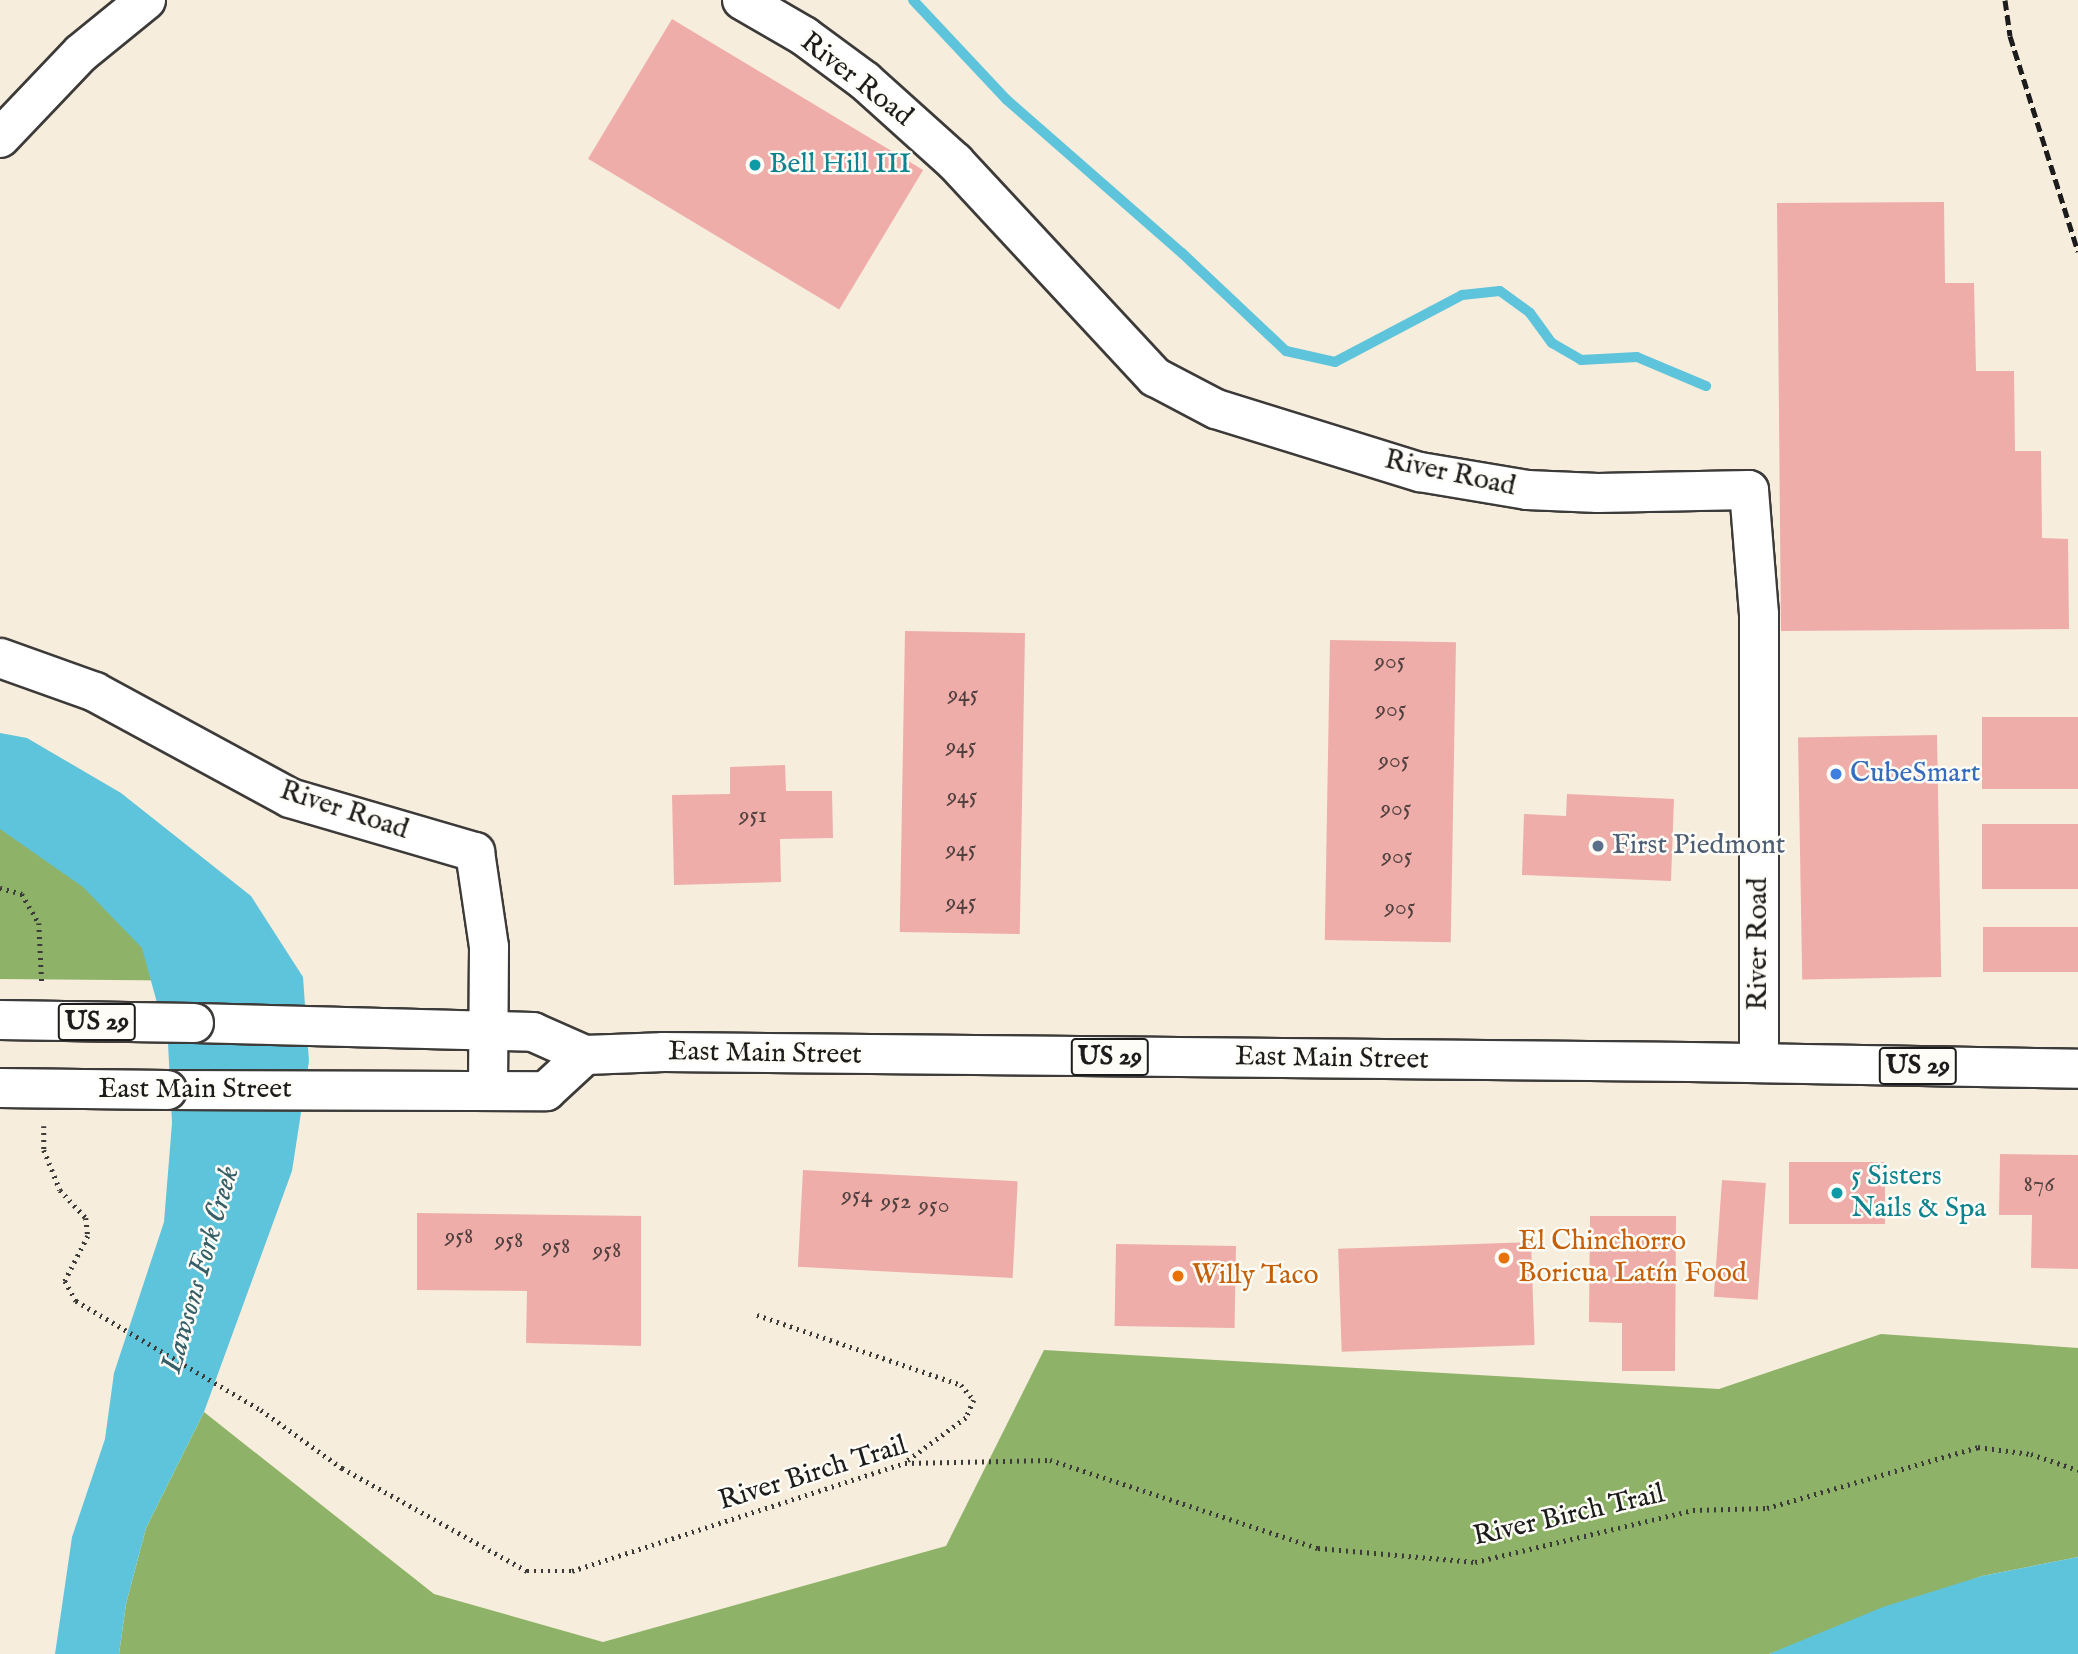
<!DOCTYPE html>
<html>
<head>
<meta charset="utf-8">
<style>
	body { margin:0 }
	#map { position:relative; width:2078px; height:1654px; overflow:hidden; background:#f7eddc; font-family:"IM FELL English",serif }
	div>[style] { position:absolute }
	[style*='--x'] { left:calc(var(--x)*1px); top:calc(var(--y)*1px); width:calc(var(--w)*1px); rotate:calc(var(--a)*1deg) }
	.forest>* { inset:0; background:#8eb368 }
	.water>* { inset:0; background:#5ec4db }
	.stream>* { height:10px; margin:-5px; padding:0 5px; transform-origin:5px; border-radius:5px; background:#5ec4db }
	.building>* { inset:0; background:#eeada8; transform-origin:0 0 }
	.path>* { height:4.5px; margin-top:-2.25px; transform-origin:0; background:repeating-linear-gradient(90deg,#3d3b39 0 2px,transparent 0 7px) }
	.roads { filter:drop-shadow(2px 0 #3d3b39) drop-shadow(-2px 0 #3d3b39) drop-shadow(0 2px #3d3b39) drop-shadow(0 -2px #3d3b39) }
	.minor>* { height:38px; margin:-19px; padding:0 19px; transform-origin:19px; border-radius:19px; background:#fff }
	.major>* { height:38px; margin:-19px; padding:0 19px; transform-origin:19px; border-radius:19px; background:#fff }
	.rail>* { height:5px; margin-top:-2.5px; transform-origin:0; background:repeating-linear-gradient(90deg,#1c1c1c 0 10px,transparent 0 15px) }
	.bridges { filter:drop-shadow(2px 0 #3d3b39) drop-shadow(-2px 0 #3d3b39) drop-shadow(0 2px #3d3b39) drop-shadow(0 -2px #3d3b39) }
	.major-bridge>* { height:38px; margin:-19px; padding:0 19px; transform-origin:19px; border-radius:19px; background:#fff }
	.dots>* { width:19px; height:19px; translate:-50% -50%; box-sizing:border-box; border:4px solid #fdfcf7; border-radius:50% }
	span { translate:-50% -50%; white-space:nowrap; text-align:center; line-height:1.15; -webkit-text-stroke:5px #fdfcf7; paint-order:stroke }
	.number-label { font-size:24px; color:#50403f }
	.number-label span { -webkit-text-stroke-width:0 }
	.shield-label span { padding:2px 5px; background:#fdfcf7; border:2px solid; border-radius:5px; -webkit-text-stroke-width:0 }
	.shield-label { font-size:26px; color:#1c1c1c; font-weight:700 }
	.street-label { font-size:28px; color:#1c1c1c }
	.culture-label { font-size:28px; color:#0d838f }
	.left { translate:0 -50%; text-align:left }
	.shop-label { font-size:28px; color:#366cbe }
	.service-label { font-size:28px; color:#4e5e75 }
	.food-label { font-size:28px; color:#c56008 }
	.water-label { font-size:30px; color:#365f68; font-style:italic }
</style>
</head>
<body>
<div id="map">
	<div class="forest">
		<i style="clip-path:polygon(0 805px,226px 981px,0 979px)"></i>
		<i style="clip-path:polygon(1881px 1334px,2078px 1348px,2078px 1557px,1982px 1576px,1769px 1654px,119px 1654px,126px 1604px,146px 1528px,204px 1412px,434px 1594px,603px 1642px,946px 1546px,1044px 1350px,1719px 1389px)"></i>
	</div>
	<div class="water">
		<i style="clip-path:polygon(0 733px,27px 738px,121px 793px,251px 896px,303px 977px,309px 1061px,292px 1171px,204px 1412px,146px 1528px,126px 1604px,119px 1654px,55px 1654px,72px 1537px,105px 1439px,114px 1373px,164px 1222px,172px 1123px,168px 1043px,142px 948px,83px 887px,0 829px)"></i>
		<i style="clip-path:polygon(2078px 1557px,2078px 1654px,1769px 1654px,1883px 1607px,1982px 1576px)"></i>
	</div>
	<div class="stream">
		<i style="--x:913;--y:0;--w:137;--a:46.8"></i>
		<i style="--x:1007;--y:100;--w:232;--a:41.2"></i>
		<i style="--x:1182;--y:253;--w:143;--a:43.3"></i>
		<i style="--x:1286;--y:351;--w:50;--a:12.7"></i>
		<i style="--x:1335;--y:362;--w:144;--a:-27.8"></i>
		<i style="--x:1462;--y:295;--w:38;--a:-6"></i>
		<i style="--x:1500;--y:291;--w:37;--a:36"></i>
		<i style="--x:1530;--y:313;--w:37;--a:54"></i>
		<i style="--x:1552;--y:343;--w:34;--a:30"></i>
		<i style="--x:1581;--y:360;--w:56;--a:-3.1"></i>
		<i style="--x:1637;--y:357;--w:75;--a:22.8"></i>
	</div>
	<div class="building">
		<i style="left:672px;top:19px;width:293px;height:163px;rotate:31deg"></i>
		<i style="clip-path:polygon(1944px 202px,1945px 283px,1974px 283px,1976px 371px,2014px 371px,2015px 451px,2041px 451px,2042px 538px,2068px 539px,2069px 629px,1781px 631px,1777px 203px)"></i>
		<i style="left:905px;top:631px;width:120px;height:301px;rotate:1deg"></i>
		<i style="left:1330px;top:640px;width:126px;height:300px;rotate:1deg"></i>
		<i style="left:1982px;top:717px;width:96px;height:72px"></i>
		<i style="left:1937px;top:735px;width:242px;height:139px;rotate:89deg"></i>
		<i style="clip-path:polygon(785px 765px,786px 791px,832px 791px,833px 838px,780px 839px,781px 882px,674px 885px,672px 795px,730px 794px,730px 767px)"></i>
		<i style="clip-path:polygon(1567px 794px,1674px 799px,1671px 881px,1522px 875px,1524px 814px,1566px 816px)"></i>
		<i style="left:2078px;top:824px;width:65px;height:96px;rotate:90deg"></i>
		<i style="left:1983px;top:927px;width:95px;height:45px"></i>
		<i style="clip-path:polygon(2000px 1154px,2078px 1155px,2078px 1269px,2031px 1268px,2032px 1215px,1999px 1215px)"></i>
		<i style="left:1789px;top:1162px;width:96px;height:62px"></i>
		<i style="left:803px;top:1170px;width:215px;height:97px;rotate:3deg"></i>
		<i style="left:1722px;top:1180px;width:44px;height:117px;rotate:4deg"></i>
		<i style="clip-path:polygon(417px 1213px,641px 1216px,641px 1346px,526px 1343px,527px 1291px,417px 1290px)"></i>
		<i style="clip-path:polygon(1590px 1216px,1676px 1216px,1675px 1371px,1622px 1371px,1622px 1323px,1589px 1322px)"></i>
		<i style="left:1531px;top:1242px;width:103px;height:193px;rotate:88deg"></i>
		<i style="left:1116px;top:1244px;width:120px;height:82px;rotate:1deg"></i>
	</div>
	<div class="path">
		<i style="--x:0;--y:888;--w:23;--a:15"></i>
		<i style="--x:22;--y:894;--w:34;--a:60"></i>
		<i style="--x:39;--y:923;--w:61;--a:87.2"></i>
		<i style="--x:44;--y:1126;--w:24;--a:90"></i>
		<i style="--x:44;--y:1150;--w:43;--a:68.2"></i>
		<i style="--x:60;--y:1190;--w:38;--a:47"></i>
		<i style="--x:86;--y:1218;--w:18;--a:84"></i>
		<i style="--x:88;--y:1236;--w:51;--a:117.1"></i>
		<i style="--x:65;--y:1281;--w:23;--a:61"></i>
		<i style="--x:76;--y:1301;--w:215;--a:30.5"></i>
		<i style="--x:261;--y:1410;--w:100;--a:35.6"></i>
		<i style="--x:342;--y:1468;--w:212;--a:29.1"></i>
		<i style="--x:527;--y:1571;--w:45;--a:0"></i>
		<i style="--x:572;--y:1571;--w:350;--a:-18"></i>
		<i style="--x:905;--y:1463;--w:145;--a:-1.2"></i>
		<i style="--x:1050;--y:1460;--w:282;--a:18.2"></i>
		<i style="--x:1318;--y:1548;--w:158;--a:5.1"></i>
		<i style="--x:1475;--y:1562;--w:224;--a:-13.4"></i>
		<i style="--x:1693;--y:1510;--w:74;--a:-1.5"></i>
		<i style="--x:1767;--y:1508;--w:220;--a:-16.1"></i>
		<i style="--x:1978;--y:1447;--w:53;--a:7.5"></i>
		<i style="--x:2031;--y:1454;--w:50;--a:18.8"></i>
		<i style="--x:757;--y:1315;--w:216;--a:18.9"></i>
		<i style="--x:961;--y:1385;--w:20;--a:49"></i>
		<i style="--x:974;--y:1400;--w:20;--a:114"></i>
		<i style="--x:966;--y:1418;--w:74;--a:143.7"></i>
	</div>
	<div class="roads">
		<div class="minor">
			<i style="--x:742;--y:0;--w:72;--a:30.1"></i>
			<i style="--x:804;--y:36;--w:76;--a:36.4"></i>
			<i style="--x:865;--y:81;--w:121;--a:42"></i>
			<i style="--x:955;--y:162;--w:294;--a:47.1"></i>
			<i style="--x:1155;--y:377;--w:69;--a:27.7"></i>
			<i style="--x:1216;--y:409;--w:214;--a:17.2"></i>
			<i style="--x:1420;--y:472;--w:109;--a:9.5"></i>
			<i style="--x:1527;--y:490;--w:71;--a:2.4"></i>
			<i style="--x:1598;--y:493;--w:151;--a:-1.1"></i>
			<i style="--x:1749;--y:490;--w:124;--a:85.4"></i>
			<i style="--x:1759;--y:614;--w:449;--a:90"></i>
			<i style="--x:0;--y:138;--w:117;--a:-46.4"></i>
			<i style="--x:81;--y:53;--w:84;--a:-39.2"></i>
			<i style="--x:0;--y:658;--w:101;--a:19.7"></i>
			<i style="--x:95;--y:692;--w:222;--a:28.5"></i>
			<i style="--x:290;--y:798;--w:193;--a:16.3"></i>
			<i style="--x:475;--y:852;--w:96;--a:81.6"></i>
			<i style="--x:489;--y:947;--w:144;--a:90.4"></i>
		</div>
		<div class="major">
			<i style="--x:194;--y:1023;--w:339;--a:1.5"></i>
			<i style="--x:533;--y:1032;--w:57;--a:23.9"></i>
			<i style="--x:585;--y:1055;--w:79;--a:-2.2"></i>
			<i style="--x:664;--y:1052;--w:1026;--a:0.56"></i>
			<i style="--x:1690;--y:1062;--w:388;--a:1"></i>
			<i style="--x:167;--y:1090;--w:379;--a:0.2"></i>
			<i style="--x:546;--y:1091;--w:53;--a:-42.7"></i>
		</div>
	</div>
	<div class="rail">
		<i style="--x:2005;--y:0;--w:36;--a:82"></i>
		<i style="--x:2010;--y:36;--w:226;--a:72.5"></i>
	</div>
	<div class="bridges">
		<div class="major-bridge">
			<i style="--x:0;--y:1020;--w:194;--a:0.9"></i>
			<i style="--x:0;--y:1088;--w:167;--a:0.7"></i>
		</div>
	</div>
	<div class="dots">
		<i style="left:755px;top:165px;background:#0f9aa8"></i>
		<i style="left:1836px;top:774px;background:#3f7fe0"></i>
		<i style="left:1598px;top:846px;background:#5c6f8a"></i>
		<i style="left:1837px;top:1193px;background:#0f9aa8"></i>
		<i style="left:1504px;top:1258px;background:#e8710a"></i>
		<i style="left:1178px;top:1276px;background:#e8710a"></i>
	</div>
	<div class="number-label">
		<span style="left:1390px;top:662px">905</span>
		<span style="left:963px;top:695px">945</span>
		<span style="left:1391px;top:710px">905</span>
		<span style="left:961px;top:747px">945</span>
		<span style="left:1394px;top:761px">905</span>
		<span style="left:962px;top:797px">945</span>
		<span style="left:1396px;top:809px">905</span>
		<span style="left:753px;top:816px">951</span>
		<span style="left:961px;top:850px">945</span>
		<span style="left:1397px;top:857px">905</span>
		<span style="left:961px;top:903px">945</span>
		<span style="left:1400px;top:908px">905</span>
		<span style="left:2039px;top:1185px">876</span>
		<span style="left:857px;top:1196px">954</span>
		<span style="left:896px;top:1202px">952</span>
		<span style="left:934px;top:1206px">950</span>
		<span style="left:459px;top:1237px">958</span>
		<span style="left:509px;top:1241px">958</span>
		<span style="left:556px;top:1247px">958</span>
		<span style="left:607px;top:1251px">958</span>
	</div>
	<div class="shield-label">
		<span style="left:97px;top:1022px">US 29</span>
		<span style="left:1110px;top:1057px">US 29</span>
		<span style="left:1918px;top:1066px">US 29</span>
	</div>
	<div class="street-label">
		<span style="left:856px;top:80px;rotate:38deg">River Road</span>
		<span style="left:1450px;top:474px;rotate:12deg">River Road</span>
		<span style="left:344px;top:811px;rotate:18deg">River Road</span>
		<span style="left:1759px;top:944px;rotate:-90deg">River Road</span>
		<span style="left:765px;top:1054px;rotate:1deg">East Main Street</span>
		<span style="left:1332px;top:1059px;rotate:1deg">East Main Street</span>
		<span style="left:195px;top:1090px">East Main Street</span>
		<span style="left:813px;top:1474px;rotate:-17deg">River Birch Trail</span>
		<span style="left:1569px;top:1516px;rotate:-13deg">River Birch Trail</span>
	</div>
	<div class="culture-label">
		<span class="left" style="left:769px;top:165px">Bell Hill III</span>
		<span class="left" style="left:1851px;top:1193px">5 Sisters<br>Nails &amp; Spa</span>
	</div>
	<div class="shop-label">
		<span class="left" style="left:1850px;top:774px">CubeSmart</span>
	</div>
	<div class="service-label">
		<span class="left" style="left:1612px;top:846px">First Piedmont</span>
	</div>
	<div class="food-label">
		<span class="left" style="left:1518px;top:1258px">El Chinchorro<br>Boricua Latín Food</span>
		<span class="left" style="left:1192px;top:1276px">Willy Taco</span>
	</div>
	<div class="water-label">
		<span style="left:201px;top:1270px;rotate:-74deg">Lawsons Fork Creek</span>
	</div>
</div>
</body>
</html>
